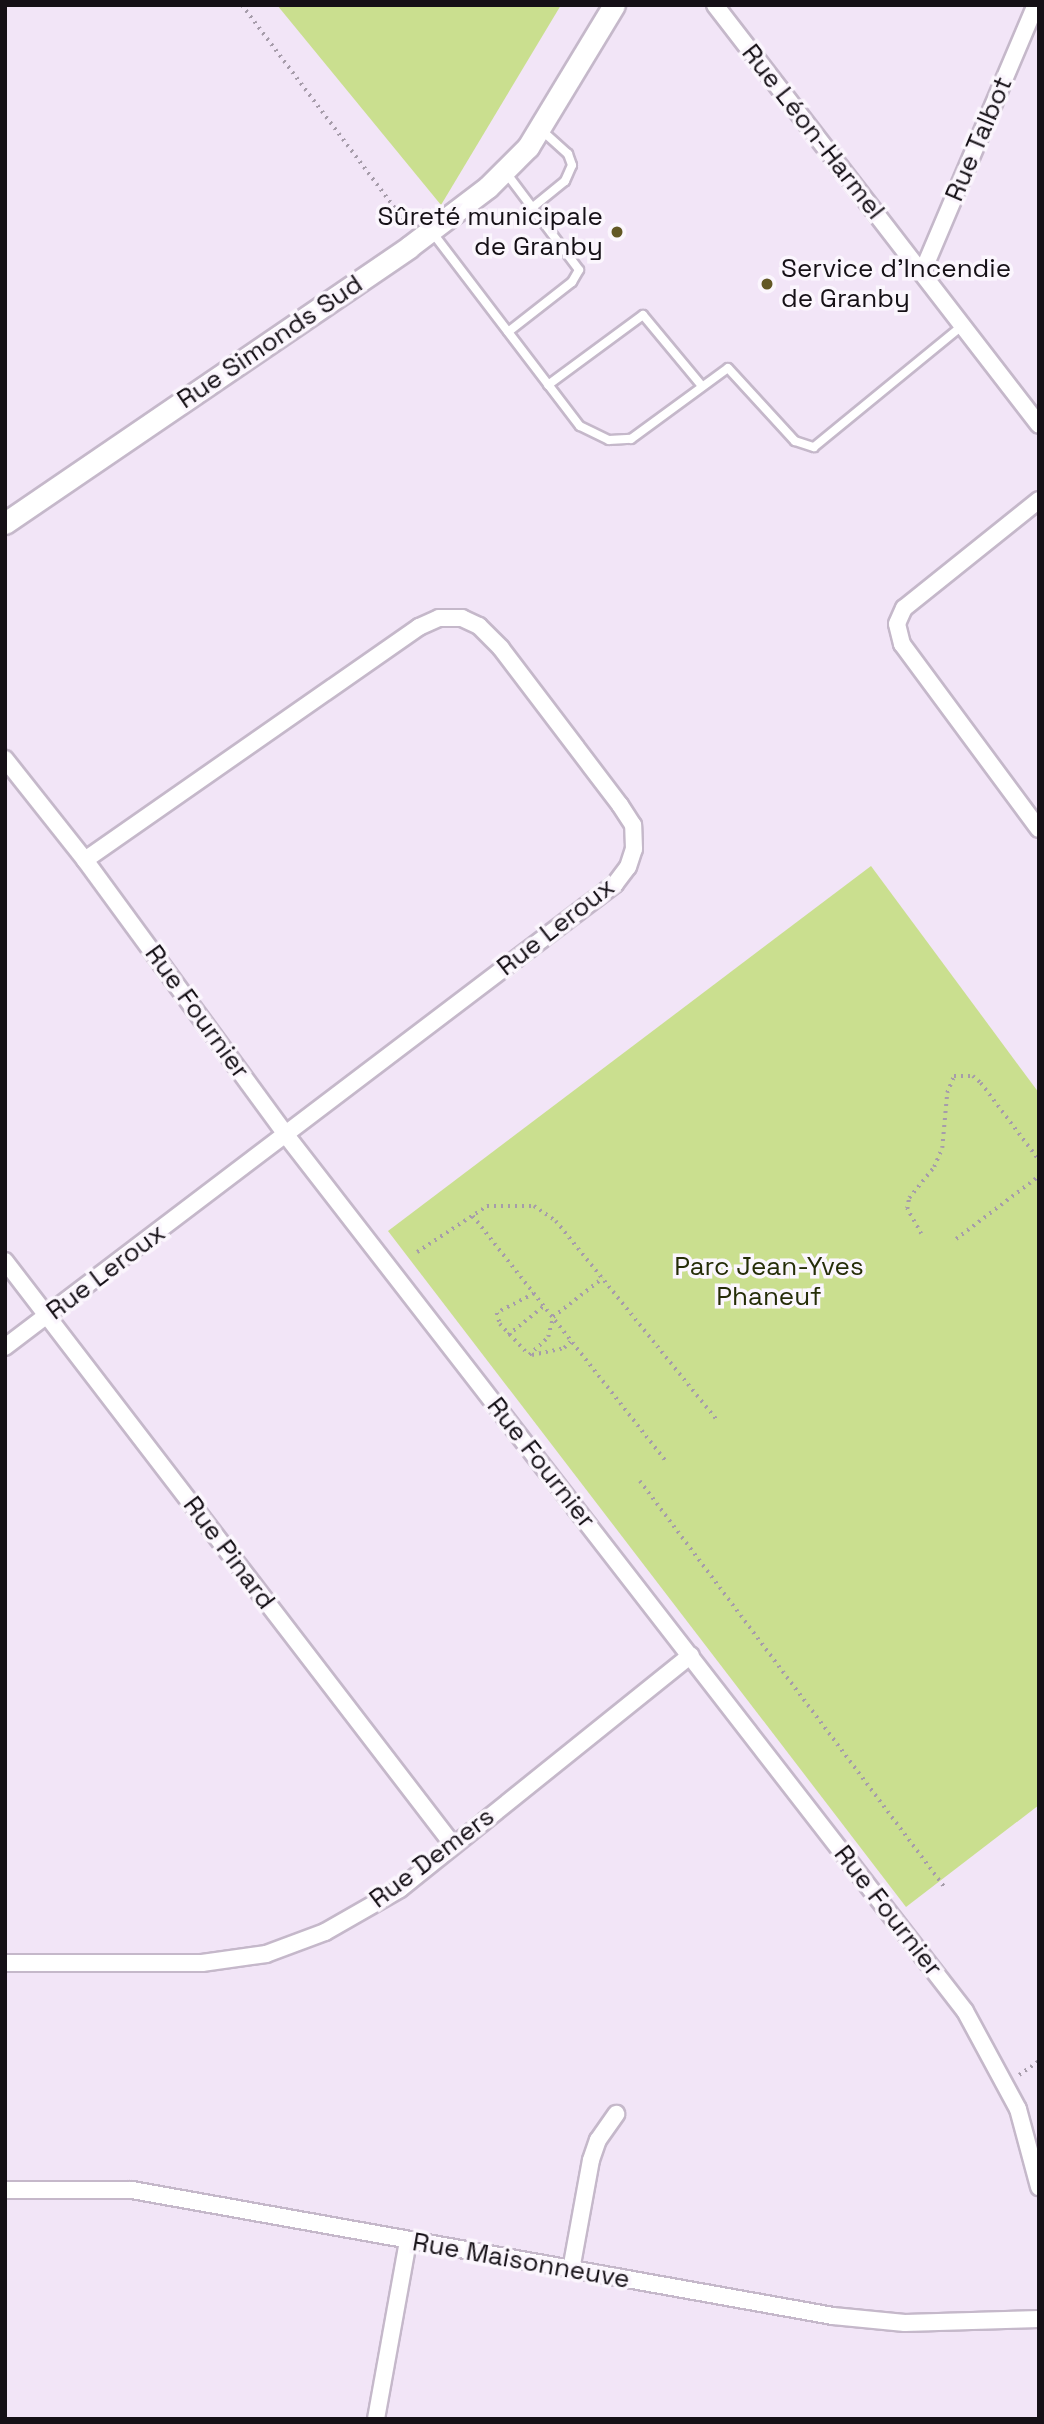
<!DOCTYPE html>
<html>
<head>
<meta charset="utf-8">
<style>
	body { margin:0 }
	#map { position:relative; width:1044px; height:2424px; overflow:hidden; background:#f2e5f7; font-family:"Space Grotesk",sans-serif }
	div>[style] { position:absolute }
	[style*='--x'] { left:calc(var(--x)*1px); top:calc(var(--y)*1px); width:calc(var(--w)*1px); rotate:calc(var(--a)*1deg) }
	.green>* { inset:0; background:#cadf8f }
	.path>* { height:3.5px; margin-top:-1.75px; transform-origin:0; background:repeating-linear-gradient(90deg,#a69caa 0 2px,transparent 0 7px) }
	.roads { filter:drop-shadow(2px 0 #c5b8ca) drop-shadow(-2px 0 #c5b8ca) drop-shadow(0 2px #c5b8ca) drop-shadow(0 -2px #c5b8ca) }
	.service>* { height:8px; margin:-4px; padding:0 4px; transform-origin:4px; border-radius:4px; background:#fff }
	.minor>* { height:16px; margin:-8px; padding:0 8px; transform-origin:8px; border-radius:8px; background:#fff }
	.tertiary>* { height:21px; margin:-10.5px; padding:0 10.5px; transform-origin:10.5px; border-radius:10.5px; background:#fff }
	.dots>* { width:19px; height:19px; translate:-50% -50%; box-sizing:border-box; border:4px solid #fbf6fd; border-radius:50% }
	span { translate:-50% -50%; white-space:nowrap; text-align:center; line-height:1.15; -webkit-text-stroke:7px #fbf6fd; paint-order:stroke }
	.street-label { font-size:26px; color:#151016 }
	.poi-label { font-size:26px; color:#151016 }
	.right { translate:-100% -50%; text-align:right }
	.left { translate:0 -50%; text-align:left }
	.park-label { font-size:26px; color:#252d07 }
	.frame { position:absolute; inset:0; border:7px solid #151016; pointer-events:none }
</style>
</head>
<body>
<div id="map">
	<div class="green">
		<i style="clip-path:polygon(277px 5px,561px 5px,441px 205px)"></i>
		<i style="clip-path:polygon(871px 866px,1039px 1093px,1039px 1805px,906px 1907px,388px 1231px)"></i>
	</div>
	<div class="path">
		<i style="--x:242;--y:5;--w:273;--a:53"></i>
		<i style="--x:473;--y:1216;--w:312;--a:51.8"></i>
		<i style="--x:921;--y:1234;--w:29;--a:-119"></i>
		<i style="--x:907;--y:1209;--w:11;--a:-80"></i>
		<i style="--x:909;--y:1198;--w:40;--a:-51"></i>
		<i style="--x:934;--y:1167;--w:21;--a:-67"></i>
		<i style="--x:942;--y:1148;--w:55;--a:-84.8"></i>
		<i style="--x:947;--y:1093;--w:18;--a:-68"></i>
		<i style="--x:954;--y:1076;--w:19;--a:0"></i>
		<i style="--x:973;--y:1076;--w:11;--a:41"></i>
		<i style="--x:981;--y:1083;--w:96;--a:53"></i>
		<i style="--x:956;--y:1239;--w:104;--a:-37.2"></i>
		<i style="--x:417;--y:1252;--w:84;--a:-33.3"></i>
		<i style="--x:487;--y:1206;--w:47;--a:0"></i>
		<i style="--x:534;--y:1206;--w:27;--a:34"></i>
		<i style="--x:556;--y:1221;--w:257;--a:51"></i>
		<i style="--x:534;--y:1294;--w:42;--a:152.8"></i>
		<i style="--x:497;--y:1313;--w:11;--a:75"></i>
		<i style="--x:500;--y:1324;--w:42;--a:46.9"></i>
		<i style="--x:529;--y:1355;--w:26;--a:-43"></i>
		<i style="--x:548;--y:1337;--w:21;--a:-76"></i>
		<i style="--x:553;--y:1317;--w:63;--a:-38"></i>
		<i style="--x:508;--y:1335;--w:46;--a:-38.9"></i>
		<i style="--x:532;--y:1355;--w:33;--a:-12"></i>
		<i style="--x:564;--y:1348;--w:10;--a:-45"></i>
		<i style="--x:640;--y:1481;--w:510;--a:53.13"></i>
		<i style="--x:1019;--y:2075;--w:24;--a:-35"></i>
	</div>
	<div class="roads">
		<div class="service">
			<i style="--x:504;--y:170;--w:125;--a:53.1"></i>
			<i style="--x:579;--y:270;--w:14;--a:120"></i>
			<i style="--x:572;--y:282;--w:81;--a:142"></i>
			<i style="--x:533;--y:207;--w:41;--a:-39.1"></i>
			<i style="--x:565;--y:181;--w:17;--a:-66"></i>
			<i style="--x:572;--y:165;--w:12;--a:-110"></i>
			<i style="--x:568;--y:154;--w:38;--a:-138"></i>
			<i style="--x:432;--y:232;--w:244;--a:52.7"></i>
			<i style="--x:580;--y:426;--w:32;--a:26"></i>
			<i style="--x:609;--y:440;--w:22;--a:-3"></i>
			<i style="--x:631;--y:439;--w:120;--a:-36.2"></i>
			<i style="--x:728;--y:368;--w:99;--a:47.5"></i>
			<i style="--x:795;--y:441;--w:20;--a:18"></i>
			<i style="--x:814;--y:447;--w:191;--a:-39.3"></i>
			<i style="--x:548;--y:385;--w:118;--a:-36.4"></i>
			<i style="--x:643;--y:315;--w:92;--a:50.3"></i>
		</div>
		<div class="minor">
			<i style="--x:715;--y:5;--w:530;--a:52.35"></i>
			<i style="--x:922;--y:273;--w:291;--a:-67"></i>
			<i style="--x:1039;--y:500;--w:173;--a:141.3"></i>
			<i style="--x:904;--y:608;--w:17;--a:114"></i>
			<i style="--x:897;--y:624;--w:21;--a:76"></i>
			<i style="--x:902;--y:644;--w:230;--a:53.5"></i>
			<i style="--x:5;--y:759;--w:129;--a:51.6"></i>
			<i style="--x:85;--y:860;--w:341;--a:53.8"></i>
			<i style="--x:286;--y:1135;--w:1108;--a:52.22"></i>
			<i style="--x:965;--y:2011;--w:111;--a:61.6"></i>
			<i style="--x:1018;--y:2109;--w:81;--a:74.9"></i>
			<i style="--x:5;--y:1261;--w:736;--a:52.51"></i>
			<i style="--x:5;--y:1347;--w:766;--a:-37.2"></i>
			<i style="--x:615;--y:884;--w:21;--a:-53"></i>
			<i style="--x:628;--y:867;--w:19;--a:-72"></i>
			<i style="--x:634;--y:849;--w:24;--a:-92"></i>
			<i style="--x:633;--y:825;--w:24;--a:-123"></i>
			<i style="--x:620;--y:805;--w:197;--a:-127.2"></i>
			<i style="--x:501;--y:648;--w:31;--a:-135"></i>
			<i style="--x:479;--y:626;--w:19;--a:-155"></i>
			<i style="--x:462;--y:618;--w:23;--a:180"></i>
			<i style="--x:439;--y:618;--w:22;--a:156"></i>
			<i style="--x:419;--y:627;--w:407;--a:145.1"></i>
			<i style="--x:5;--y:1963;--w:197;--a:0"></i>
			<i style="--x:202;--y:1963;--w:65;--a:-8"></i>
			<i style="--x:266;--y:1954;--w:63;--a:-20.4"></i>
			<i style="--x:325;--y:1932;--w:86;--a:-29.8"></i>
			<i style="--x:400;--y:1889;--w:373;--a:-38.8"></i>
			<i style="--x:5;--y:2190;--w:127;--a:0"></i>
			<i style="--x:132;--y:2190;--w:712;--a:10.19"></i>
			<i style="--x:833;--y:2316;--w:72;--a:5.6"></i>
			<i style="--x:905;--y:2323;--w:134;--a:-1.7"></i>
			<i style="--x:571;--y:2270;--w:112;--a:-79.7"></i>
			<i style="--x:591;--y:2160;--w:21;--a:-71"></i>
			<i style="--x:598;--y:2140;--w:32;--a:-55"></i>
			<i style="--x:376;--y:2419;--w:181;--a:-79.8"></i>
		</div>
		<div class="tertiary">
			<i style="--x:5;--y:523;--w:489;--a:-34.3"></i>
			<i style="--x:409;--y:247;--w:99;--a:-37.2"></i>
			<i style="--x:488;--y:187;--w:57;--a:-45"></i>
			<i style="--x:528;--y:147;--w:166;--a:-58.8"></i>
		</div>
	</div>
	<div class="dots">
		<i style="left:617px;top:232px;background:#625724"></i>
		<i style="left:767px;top:284px;background:#625724"></i>
	</div>
	<div class="street-label">
		<span style="left:813px;top:132px;rotate:52deg">Rue Léon-Harmel</span>
		<span style="left:979px;top:139px;rotate:-67deg">Rue Talbot</span>
		<span style="left:270px;top:342px;rotate:-34deg">Rue Simonds Sud</span>
		<span style="left:556px;top:927px;rotate:-38deg">Rue Leroux</span>
		<span style="left:197px;top:1012px;rotate:54deg">Rue Fournier</span>
		<span style="left:106px;top:1272px;rotate:-37deg">Rue Leroux</span>
		<span style="left:541px;top:1463px;rotate:52deg">Rue Fournier</span>
		<span style="left:229px;top:1553px;rotate:53deg">Rue Pinard</span>
		<span style="left:432px;top:1858px;rotate:-37deg">Rue Demers</span>
		<span style="left:888px;top:1911px;rotate:52deg">Rue Fournier</span>
		<span style="left:521px;top:2261px;rotate:10deg">Rue Maisonneuve</span>
	</div>
	<div class="poi-label">
		<span class="right" style="left:603px;top:232px">Sûreté municipale<br>de Granby</span>
		<span class="left" style="left:781px;top:284px">Service d'Incendie<br>de Granby</span>
	</div>
	<div class="park-label">
		<span style="left:769px;top:1282px">Parc Jean-Yves<br>Phaneuf</span>
	</div>
	<div class="frame"></div>
</div>
</body>
</html>
